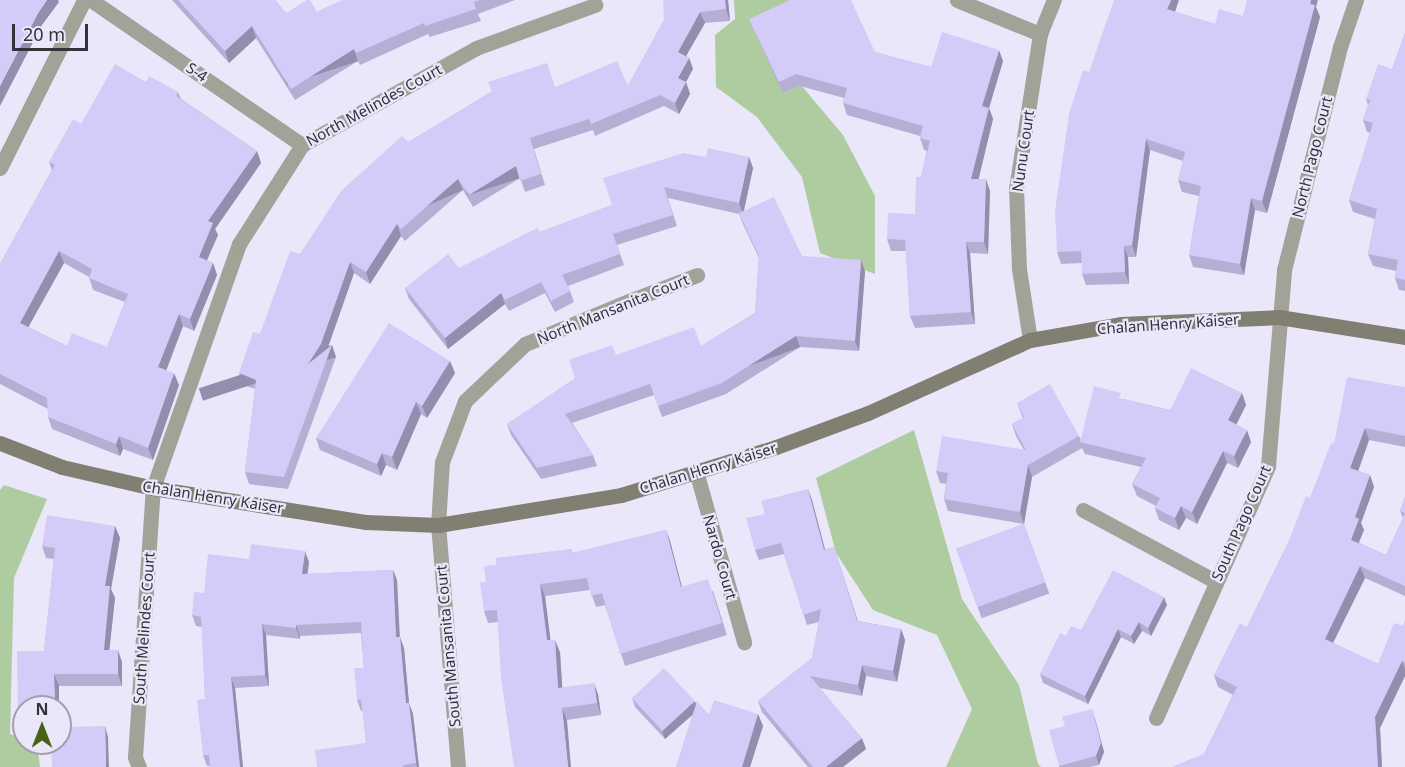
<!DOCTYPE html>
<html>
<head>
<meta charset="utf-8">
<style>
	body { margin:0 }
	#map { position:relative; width:1405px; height:767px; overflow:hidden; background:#ebe7fb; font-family:"Noto Sans",sans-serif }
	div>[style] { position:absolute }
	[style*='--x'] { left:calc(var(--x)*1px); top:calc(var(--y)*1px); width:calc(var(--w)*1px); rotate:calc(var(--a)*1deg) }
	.green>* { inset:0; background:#afcca0 }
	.street>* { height:15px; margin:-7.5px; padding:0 7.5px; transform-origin:7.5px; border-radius:7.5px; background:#a3a299 }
	.secondary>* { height:15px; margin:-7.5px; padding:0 7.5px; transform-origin:7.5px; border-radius:7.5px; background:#807f72 }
	.wall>* { inset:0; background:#b6afd5; transform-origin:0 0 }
	.shaded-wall>* { inset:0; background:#948eae; transform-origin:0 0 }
	.building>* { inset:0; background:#d4cbf8; transform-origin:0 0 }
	span { translate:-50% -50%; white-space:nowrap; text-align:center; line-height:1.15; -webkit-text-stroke:4.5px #ebe7fb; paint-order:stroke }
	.street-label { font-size:15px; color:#333239 }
	.north { position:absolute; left:12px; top:695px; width:60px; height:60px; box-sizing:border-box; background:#ebe7fb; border:2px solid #a19fad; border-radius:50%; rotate:0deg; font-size:16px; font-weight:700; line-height:24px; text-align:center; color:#333239 }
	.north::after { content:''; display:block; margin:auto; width:21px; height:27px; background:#466213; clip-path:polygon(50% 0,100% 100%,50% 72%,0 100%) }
	.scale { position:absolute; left:12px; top:24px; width:76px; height:27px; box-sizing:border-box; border:3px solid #333239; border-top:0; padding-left:8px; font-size:18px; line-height:21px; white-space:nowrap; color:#333239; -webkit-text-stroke:4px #ebe7fb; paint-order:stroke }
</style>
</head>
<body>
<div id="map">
	<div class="green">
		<i style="clip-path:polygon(734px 0,795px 0,783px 93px,801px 85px,843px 135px,875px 196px,875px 274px,820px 253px,802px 177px,757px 117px,716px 87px,715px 35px,735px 19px)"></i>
		<i style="clip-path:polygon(914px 430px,962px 599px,1019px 685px,1038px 764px,1041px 767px,946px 767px,972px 709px,937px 635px,873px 610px,836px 553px,816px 478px)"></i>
		<i style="clip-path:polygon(4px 485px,47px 499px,14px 578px,10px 734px,24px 739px,24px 743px,37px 744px,40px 767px,0 767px,0 490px)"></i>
	</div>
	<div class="street">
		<i style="--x:91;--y:0;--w:256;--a:34.5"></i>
		<i style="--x:957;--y:0;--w:90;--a:22.3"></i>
		<i style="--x:0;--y:168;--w:188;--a:-63.4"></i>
		<i style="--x:1030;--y:340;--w:72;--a:-98.8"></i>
		<i style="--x:1019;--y:269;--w:80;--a:-92.1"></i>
		<i style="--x:1016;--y:189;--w:157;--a:-81.2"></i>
		<i style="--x:1040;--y:34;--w:37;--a:-68"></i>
		<i style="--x:696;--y:471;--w:178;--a:74.3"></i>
		<i style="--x:1083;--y:510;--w:150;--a:28.3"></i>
		<i style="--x:1156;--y:718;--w:276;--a:-66"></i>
		<i style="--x:1268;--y:466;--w:197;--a:-85.3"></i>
		<i style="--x:1284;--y:270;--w:230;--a:-75.9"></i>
		<i style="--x:1340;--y:47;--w:50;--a:-71.2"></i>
		<i style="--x:139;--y:767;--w:11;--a:-112"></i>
		<i style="--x:135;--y:757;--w:270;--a:-86.2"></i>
		<i style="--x:153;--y:488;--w:259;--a:-70.6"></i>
		<i style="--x:239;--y:244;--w:117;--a:-57.5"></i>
		<i style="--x:302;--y:145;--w:199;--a:-29.1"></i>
		<i style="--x:476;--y:48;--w:127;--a:-19.9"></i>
		<i style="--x:458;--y:767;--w:243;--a:-94.7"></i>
		<i style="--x:438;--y:525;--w:63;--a:-86.4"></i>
		<i style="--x:442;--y:462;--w:65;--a:-69.3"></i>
		<i style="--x:465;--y:401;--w:83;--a:-43.5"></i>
		<i style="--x:525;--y:344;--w:113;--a:-22.5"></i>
		<i style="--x:629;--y:301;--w:73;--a:-20.9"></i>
	</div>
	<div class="secondary">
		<i style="--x:0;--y:443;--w:66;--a:21.2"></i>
		<i style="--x:62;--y:467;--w:93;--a:13"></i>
		<i style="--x:153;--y:488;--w:216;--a:9.1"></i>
		<i style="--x:366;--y:522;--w:72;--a:2.4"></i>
		<i style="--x:438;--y:525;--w:185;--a:-9.3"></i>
		<i style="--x:621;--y:495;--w:162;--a:-17.2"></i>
		<i style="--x:776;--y:447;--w:98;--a:-20.3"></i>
		<i style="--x:868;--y:413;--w:178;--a:-24.3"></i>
		<i style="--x:1030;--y:340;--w:92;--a:-10"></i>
		<i style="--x:1121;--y:324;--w:158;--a:-2.5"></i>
		<i style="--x:1279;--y:317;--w:128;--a:9"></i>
	</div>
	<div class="wall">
		<i style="clip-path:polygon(172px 0,275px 0,286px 13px,317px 12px,343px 0,515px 0,478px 14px,481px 21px,430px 37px,428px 34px,360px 65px,358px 61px,295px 100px,256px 38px,229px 63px)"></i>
		<i style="clip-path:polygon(728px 0,730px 21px,705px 23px,686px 56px,689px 58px,693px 69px,686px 82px,690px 94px,679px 114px,664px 106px,595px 136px,593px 130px,534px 149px,545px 185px,525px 192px,520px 178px,473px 207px,463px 190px,405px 241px,401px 236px,370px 284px,354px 273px,327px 349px,332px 345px,336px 357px,288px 489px,249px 484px,245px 472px,255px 389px,243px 385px,239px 373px,260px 334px,300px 254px,408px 142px,556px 87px,628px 86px,664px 20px)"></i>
		<i style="clip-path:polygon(1316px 7px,1320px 17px,1267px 213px,1255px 210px,1244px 275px,1193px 267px,1189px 255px,1199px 196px,1182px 192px,1178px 180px,1183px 161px,1150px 150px,1136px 257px,1128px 257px,1129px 284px,1086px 285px,1082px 274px,1082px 263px,1061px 264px,1057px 252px,1089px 72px,1175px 12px,1215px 24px,1243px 16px)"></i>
		<i style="clip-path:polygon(749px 19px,931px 67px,1003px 61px,989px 108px,993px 119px,978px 179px,990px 191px,988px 254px,970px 253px,975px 324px,915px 328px,910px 316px,906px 251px,891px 251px,887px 239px,915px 214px,921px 177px,927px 151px,924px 150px,920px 138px,920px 136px,847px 115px,843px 103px,844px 98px,800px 86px,783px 93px,754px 30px)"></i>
		<i style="clip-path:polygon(1405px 33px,1405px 291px,1399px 290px,1395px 278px,1396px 271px,1373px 266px,1368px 254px,1375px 219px,1353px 212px,1349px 200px,1370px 133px,1367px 132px,1363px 120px,1368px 105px,1366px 99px,1392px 69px)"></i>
		<i style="clip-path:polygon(evenodd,146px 82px,178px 92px,181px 99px,257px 151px,261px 163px,215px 229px,218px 235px,207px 260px,213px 263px,217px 275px,194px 331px,183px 326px,166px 370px,179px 385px,153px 460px,123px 449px,120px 456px,52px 429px,48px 417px,48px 409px,0 384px,0 264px,52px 170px,49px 162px,146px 82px,64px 263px,89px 277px,93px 290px,125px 302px,107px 347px,67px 346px,28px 327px,64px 263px)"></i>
		<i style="clip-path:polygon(706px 157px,749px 157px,753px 168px,744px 211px,802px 256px,865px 271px,859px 351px,800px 347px,726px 394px,662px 417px,654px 395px,572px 423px,593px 455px,597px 466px,541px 479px,511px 435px,507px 424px,616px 355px,701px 346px,755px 313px,759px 258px,743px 224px,739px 214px,668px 198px,677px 226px,617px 245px,624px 265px,568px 286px,574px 302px,555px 312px,545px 293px,509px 311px,505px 304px,448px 349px,409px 299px,405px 288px,459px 268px,540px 232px,612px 205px)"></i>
		<i style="clip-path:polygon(450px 361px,455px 373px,427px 418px,421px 414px,397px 470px,386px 465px,381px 476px,320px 450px,316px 438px)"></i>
		<i style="clip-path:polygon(1405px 387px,1405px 447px,1369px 440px,1358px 471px,1370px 475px,1374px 487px,1361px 523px,1364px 530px,1359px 543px,1386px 555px,1403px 518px,1400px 511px,1405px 497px,1405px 596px,1365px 578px,1333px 643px,1378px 664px,1403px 626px,1405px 621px,1405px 676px,1380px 728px,1382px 767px,1173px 767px,1204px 754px,1233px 695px,1218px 687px,1214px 675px,1247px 627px,1310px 498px,1334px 444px)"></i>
		<i style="clip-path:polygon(1242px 393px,1246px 405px,1236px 425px,1251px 442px,1238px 468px,1227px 463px,1197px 524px,1186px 518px,1179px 530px,1159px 520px,1155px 508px,1156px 506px,1137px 496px,1132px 484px,1141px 467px,1085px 454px,1082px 448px,1032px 477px,1024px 524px,948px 511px,944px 499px,946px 484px,940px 483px,936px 471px,1024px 450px,1016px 436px,1012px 424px,1023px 418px,1017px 403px,1079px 436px,1081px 440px,1123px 399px,1170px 410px)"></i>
		<i style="clip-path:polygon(808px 489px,812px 500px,825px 550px,834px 547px,858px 621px,901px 629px,905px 640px,897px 682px,866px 676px,862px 696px,820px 688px,866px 749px,843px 767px,808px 767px,762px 712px,758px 701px,812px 658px,819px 622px,807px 625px,784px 554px,759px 560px,755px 550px,765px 514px)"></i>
		<i style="left:1024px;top:524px;width:74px;height:72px;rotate:70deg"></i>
		<i style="clip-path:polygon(115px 526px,120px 538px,111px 589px,115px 598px,109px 650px,122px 662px,122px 686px,59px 686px,24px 707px,24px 728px,22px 728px,18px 716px,44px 651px,54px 559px,46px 558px,42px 546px)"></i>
		<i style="clip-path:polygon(666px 530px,670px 541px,682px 587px,713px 591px,727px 635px,625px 666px,605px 605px,596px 607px,590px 590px,545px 596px,550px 640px,560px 652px,562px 687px,598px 694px,601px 715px,567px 720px,498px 622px,488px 623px,484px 611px,486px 582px,496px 565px,571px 549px,573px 553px)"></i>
		<i style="clip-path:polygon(249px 559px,309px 562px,307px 574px,393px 570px,397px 580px,400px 637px,404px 648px,409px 703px,413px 714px,419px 767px,317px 767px,366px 743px,363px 711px,361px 711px,357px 700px,364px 668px,361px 633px,300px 636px,300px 639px,266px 635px,269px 686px,235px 688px,243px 767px,207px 766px,203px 755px,205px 699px,202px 627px,196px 626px,192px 615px)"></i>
		<i style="clip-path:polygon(1167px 605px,1151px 636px,1142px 631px,1134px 644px,1121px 637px,1088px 704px,1043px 683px,1040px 674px,1081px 630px)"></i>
		<i style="clip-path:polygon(632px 698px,696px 704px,709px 715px,758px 714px,763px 726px,750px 767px,676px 767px,693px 714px,665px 739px,635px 707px)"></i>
		<i style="clip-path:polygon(1095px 718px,1104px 752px,1099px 765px,1090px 767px,1059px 767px,1065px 726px)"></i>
	</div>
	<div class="shaded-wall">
		<i style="clip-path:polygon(47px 0,58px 0,59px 2px,42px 25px,0 106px,0 86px,38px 13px)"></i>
		<i style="clip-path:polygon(725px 0,728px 0,730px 21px,726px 9px)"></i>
		<i style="clip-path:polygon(1171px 0,1179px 0,1172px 21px,1167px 9px)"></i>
		<i style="clip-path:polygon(1311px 0,1318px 0,1316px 7px,1320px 17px,1267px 213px,1262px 201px)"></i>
		<i style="clip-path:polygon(700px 12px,705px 23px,682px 63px,678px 52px)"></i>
		<i style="clip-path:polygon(252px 26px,256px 38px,229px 63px,225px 51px)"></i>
		<i style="left:354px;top:49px;width:13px;height:75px;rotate:72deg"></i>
		<i style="clip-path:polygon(999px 50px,1003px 61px,989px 108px,993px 119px,976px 190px,971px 179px,982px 106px)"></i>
		<i style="clip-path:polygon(689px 58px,693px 69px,682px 89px,678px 78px)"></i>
		<i style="clip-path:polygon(686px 82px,690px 94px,679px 114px,675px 103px)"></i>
		<i style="clip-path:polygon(1146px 139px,1150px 150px,1136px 257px,1132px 245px)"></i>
		<i style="clip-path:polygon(257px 151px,261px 163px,215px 229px,218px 235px,203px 269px,199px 257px,208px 221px)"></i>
		<i style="clip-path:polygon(749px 157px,753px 168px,743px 214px,739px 203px)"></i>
		<i style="left:516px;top:166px;width:13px;height:55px;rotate:72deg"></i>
		<i style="left:458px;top:179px;width:12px;height:76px;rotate:66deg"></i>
		<i style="clip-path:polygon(986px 179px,990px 191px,988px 254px,984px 242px)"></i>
		<i style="clip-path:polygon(1251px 198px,1255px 210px,1244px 275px,1240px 264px)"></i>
		<i style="clip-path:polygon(397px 224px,401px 236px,370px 284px,366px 272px)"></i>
		<i style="clip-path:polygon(966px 242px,970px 253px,975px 324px,971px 312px)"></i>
		<i style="clip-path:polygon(1124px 246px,1128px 257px,1129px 284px,1125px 272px)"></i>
		<i style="clip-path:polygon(59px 251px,64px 263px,24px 335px,20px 323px)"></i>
		<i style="clip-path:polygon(861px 260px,865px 271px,859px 351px,855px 341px)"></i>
		<i style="clip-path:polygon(350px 262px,354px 273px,325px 356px,308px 364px)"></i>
		<i style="clip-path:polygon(213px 263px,217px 275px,194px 331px,190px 319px)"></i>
		<i style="clip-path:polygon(501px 293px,505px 304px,448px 349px,445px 338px)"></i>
		<i style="clip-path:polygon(179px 314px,183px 326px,163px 379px,158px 367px)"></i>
		<i style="left:796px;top:336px;width:12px;height:88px;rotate:70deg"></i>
		<i style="left:332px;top:345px;width:13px;height:140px;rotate:72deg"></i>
		<i style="clip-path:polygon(450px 361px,455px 373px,427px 418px,422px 406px)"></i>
		<i style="clip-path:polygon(174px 373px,179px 385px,153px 460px,148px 448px)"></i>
		<i style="clip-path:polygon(1242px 393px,1246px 405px,1232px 433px,1228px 420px)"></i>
		<i style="clip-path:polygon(416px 402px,421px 414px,397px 470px,392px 457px)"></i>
		<i style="clip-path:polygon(1365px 428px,1369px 440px,1355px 480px,1350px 468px)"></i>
		<i style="clip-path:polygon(1247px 430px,1251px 442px,1238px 468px,1234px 456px)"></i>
		<i style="clip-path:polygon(119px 436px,123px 449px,120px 456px,116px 444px)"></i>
		<i style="clip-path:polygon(1223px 451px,1227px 463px,1197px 524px,1192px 512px)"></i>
		<i style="clip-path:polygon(382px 453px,386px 465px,381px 476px,377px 464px)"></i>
		<i style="clip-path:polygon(1028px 465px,1032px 477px,1024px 524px,1020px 512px)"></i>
		<i style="clip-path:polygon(1370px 475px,1374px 487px,1361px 523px,1364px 530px,1355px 551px,1351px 540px,1355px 517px)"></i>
		<i style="clip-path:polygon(808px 489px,812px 500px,828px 561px,824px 550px)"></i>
		<i style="clip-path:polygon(1181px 506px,1186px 518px,1179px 530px,1175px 518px)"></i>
		<i style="clip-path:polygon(115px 526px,120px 538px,111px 589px,115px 598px,108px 663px,104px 650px,105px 586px)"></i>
		<i style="clip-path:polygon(666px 530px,670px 541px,685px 599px,681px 587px)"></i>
		<i style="clip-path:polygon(305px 551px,309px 562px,306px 585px,302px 574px)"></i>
		<i style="clip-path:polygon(1360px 566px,1365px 578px,1329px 651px,1325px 639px)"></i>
		<i style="clip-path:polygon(393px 570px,397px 580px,400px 648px,396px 637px)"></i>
		<i style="clip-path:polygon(540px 584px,545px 596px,552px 652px,547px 640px)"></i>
		<i style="clip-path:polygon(1164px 597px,1167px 605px,1151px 636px,1148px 628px)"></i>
		<i style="clip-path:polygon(1139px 622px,1142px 631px,1134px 644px,1131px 636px)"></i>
		<i style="clip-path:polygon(262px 624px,266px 635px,269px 686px,265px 675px)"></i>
		<i style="clip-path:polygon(296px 625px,300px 636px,300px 639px,296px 628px)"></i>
		<i style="clip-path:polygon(901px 629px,905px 640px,897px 682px,893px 671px)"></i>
		<i style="clip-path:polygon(1118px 629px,1121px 637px,1088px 704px,1085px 696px)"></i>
		<i style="clip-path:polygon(400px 637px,404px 648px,410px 714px,406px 703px)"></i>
		<i style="clip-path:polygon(555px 640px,560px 652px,563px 699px,558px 688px)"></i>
		<i style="clip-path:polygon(118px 650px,122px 662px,122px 686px,118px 674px)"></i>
		<i style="clip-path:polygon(1402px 661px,1405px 669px,1405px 676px,1380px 728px,1382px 767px,1378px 767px,1375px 717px)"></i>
		<i style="clip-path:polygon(862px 665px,866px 676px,862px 696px,858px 685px)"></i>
		<i style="clip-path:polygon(54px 674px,59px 686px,59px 707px,55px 707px)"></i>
		<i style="clip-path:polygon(231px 677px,235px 688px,243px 767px,240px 767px)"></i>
		<i style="clip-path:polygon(594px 683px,598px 694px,601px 715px,597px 703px)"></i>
		<i style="clip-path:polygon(695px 701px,698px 710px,665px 739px,662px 731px)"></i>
		<i style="clip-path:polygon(409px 703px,413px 714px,419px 767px,417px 767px,416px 763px)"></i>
		<i style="clip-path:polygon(562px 708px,567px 720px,571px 767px,568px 767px)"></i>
		<i style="clip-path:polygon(1092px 709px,1104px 752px,1099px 765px,1096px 756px)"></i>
		<i style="clip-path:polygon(758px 714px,763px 726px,750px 767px,742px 767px)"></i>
		<i style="clip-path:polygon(105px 726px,108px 737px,109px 767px,106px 767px)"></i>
		<i style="clip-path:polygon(862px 738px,866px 749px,843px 767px,826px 767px)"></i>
	</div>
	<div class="building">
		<i style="clip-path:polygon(0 0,47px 0,38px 13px,0 86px)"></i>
		<i style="clip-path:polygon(178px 0,275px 0,286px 13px,307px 0,310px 0,317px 12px,343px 0,480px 0,474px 2px,476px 9px,425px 26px,424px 23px,356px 53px,354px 49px,291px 89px,252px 26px,225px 51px)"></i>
		<i style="clip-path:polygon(663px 0,725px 0,726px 9px,700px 12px,678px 52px,689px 58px,678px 78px,686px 82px,675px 103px,660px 95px,591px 124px,589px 119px,530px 138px,541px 174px,520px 181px,516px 166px,469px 195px,458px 179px,401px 229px,397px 224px,366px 272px,350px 262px,321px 344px,308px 364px,332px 345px,284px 477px,245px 472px,256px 380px,239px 373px,253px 332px,260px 334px,290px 251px,300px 254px,341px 191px,402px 136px,408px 142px,492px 91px,488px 82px,547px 63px,555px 87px,617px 61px,628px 86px,664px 20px)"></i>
		<i style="clip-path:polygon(790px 0,851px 0,875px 52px,931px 67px,942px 32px,999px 50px,982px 106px,989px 108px,971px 179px,986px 179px,984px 242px,966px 242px,971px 312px,910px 316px,905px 240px,887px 239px,888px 213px,915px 214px,916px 177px,921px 177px,930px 141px,920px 138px,923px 126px,843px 103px,847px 88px,796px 74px,779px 82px,749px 19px)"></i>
		<i style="clip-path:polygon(1114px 0,1171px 0,1167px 9px,1215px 24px,1219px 9px,1243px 16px,1247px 0,1311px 0,1310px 4px,1315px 5px,1262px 201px,1251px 198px,1240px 264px,1189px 255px,1201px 186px,1178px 180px,1185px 152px,1146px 139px,1132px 245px,1124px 246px,1125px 272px,1082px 274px,1081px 251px,1057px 252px,1055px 211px,1069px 114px,1083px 70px,1089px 72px)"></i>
		<i style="clip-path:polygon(1405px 33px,1405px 280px,1395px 278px,1398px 260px,1368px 254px,1377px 209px,1349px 200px,1373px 123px,1363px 120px,1370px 100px,1366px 99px,1378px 64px,1392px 69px)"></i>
		<i style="clip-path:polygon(evenodd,115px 64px,146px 82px,149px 76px,178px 92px,176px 96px,257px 151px,208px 221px,213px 223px,199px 257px,213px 263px,190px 319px,179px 314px,158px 367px,174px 373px,148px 448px,119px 436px,116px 444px,48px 417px,47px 398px,0 374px,0 264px,55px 165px,49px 162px,73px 119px,81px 124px,115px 64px,59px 251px,92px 269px,89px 278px,128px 294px,107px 347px,72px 333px,67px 346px,20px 323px,59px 251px)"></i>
		<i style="clip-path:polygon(708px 148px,749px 157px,739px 203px,664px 187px,673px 215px,613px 234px,620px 254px,562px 275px,570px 291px,551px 301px,541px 282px,505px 300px,501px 293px,445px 338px,405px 288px,448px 254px,459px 268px,537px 228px,540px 232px,612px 205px,603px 178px,684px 153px,706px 157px)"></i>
		<i style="clip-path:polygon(774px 197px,802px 256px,861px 260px,855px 341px,796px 336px,722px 383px,658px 406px,650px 384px,565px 414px,593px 455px,537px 468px,507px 424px,575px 378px,569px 360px,612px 345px,616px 355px,694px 327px,701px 346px,755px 313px,759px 256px,739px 213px)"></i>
		<i style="clip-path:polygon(389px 323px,450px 361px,422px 406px,416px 402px,392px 457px,382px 453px,377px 464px,316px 438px)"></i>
		<i style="clip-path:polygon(1191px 368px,1242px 393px,1228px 420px,1247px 430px,1234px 456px,1223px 451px,1192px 512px,1181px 506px,1175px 518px,1155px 508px,1160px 498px,1132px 484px,1146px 458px,1080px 442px,1094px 386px,1121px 393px,1119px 398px,1170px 410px)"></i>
		<i style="clip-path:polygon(1347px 377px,1405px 387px,1405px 436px,1365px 428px,1350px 468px,1370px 475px,1355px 517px,1359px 519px,1351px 540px,1386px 555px,1405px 513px,1405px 586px,1360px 566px,1325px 639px,1378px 664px,1394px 623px,1403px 626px,1405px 621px,1405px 662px,1402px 661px,1375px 717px,1378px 767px,1173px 767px,1204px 754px,1237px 687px,1214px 675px,1240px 623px,1247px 627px,1288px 543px,1306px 496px,1310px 498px,1331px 443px,1334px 444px)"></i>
		<i style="clip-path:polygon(1050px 384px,1079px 436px,1028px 465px,1020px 512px,944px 499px,948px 473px,936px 471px,942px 436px,1026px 450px,1012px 424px,1024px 417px,1017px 403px)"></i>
		<i style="clip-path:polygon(808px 489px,824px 550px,834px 547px,857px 621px,901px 629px,893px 671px,862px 665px,858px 685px,810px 676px,862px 738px,826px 767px,813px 767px,758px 701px,812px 658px,821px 609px,803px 615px,781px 543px,755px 550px,746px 518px,765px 514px,761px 501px)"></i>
		<i style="clip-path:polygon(1405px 497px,1405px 513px,1400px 511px)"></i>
		<i style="clip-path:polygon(47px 515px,115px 526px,105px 586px,110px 586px,104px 650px,118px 650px,118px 674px,54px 674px,55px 707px,24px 707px,24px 716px,18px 716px,17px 651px,44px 651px,55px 548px,42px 546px)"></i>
		<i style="left:1024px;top:524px;width:62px;height:72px;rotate:70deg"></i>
		<i style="clip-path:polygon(666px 530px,681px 587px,708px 579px,722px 623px,620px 654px,602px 593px,591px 596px,587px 578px,540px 584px,547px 640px,555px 640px,558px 688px,594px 683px,597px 703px,562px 708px,568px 767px,514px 767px,501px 678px,497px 610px,484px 611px,480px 582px,486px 582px,484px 566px,496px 565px,496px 558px,571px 549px,572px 553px)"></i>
		<i style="clip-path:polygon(251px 544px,305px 551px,302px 574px,393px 570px,396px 637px,400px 637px,406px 703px,409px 703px,416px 763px,403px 765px,403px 767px,317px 767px,315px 750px,366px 743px,361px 700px,357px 700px,354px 668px,364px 668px,361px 622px,296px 625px,296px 628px,262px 624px,265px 675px,231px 677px,240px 767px,210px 767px,209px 755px,203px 755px,197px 700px,205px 699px,201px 617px,192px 615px,194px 592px,204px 593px,208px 554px,249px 559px)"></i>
		<i style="clip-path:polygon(1113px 570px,1164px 597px,1148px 628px,1139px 622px,1131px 636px,1118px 629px,1085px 696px,1040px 674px,1060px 633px,1066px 636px,1071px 626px,1081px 630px)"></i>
		<i style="left:664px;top:668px;width:45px;height:44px;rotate:47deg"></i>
		<i style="clip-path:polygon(714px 700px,758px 714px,742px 767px,676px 767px,697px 701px,709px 715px)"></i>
		<i style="clip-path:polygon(1092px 709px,1101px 743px,1096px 756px,1059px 766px,1049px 730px,1065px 726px,1062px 717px)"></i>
		<i style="clip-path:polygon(105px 726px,106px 767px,52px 767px,51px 743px,60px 743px,60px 727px)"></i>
	</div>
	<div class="street-label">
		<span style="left:197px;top:72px;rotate:34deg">S-4</span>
		<span style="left:374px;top:105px;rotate:-29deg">North Melindes Court</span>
		<span style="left:1023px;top:151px;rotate:-82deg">Nunu Court</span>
		<span style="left:1312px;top:157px;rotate:-76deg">North Pago Court</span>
		<span style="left:613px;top:309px;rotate:-22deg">North Mansanita Court</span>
		<span style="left:1168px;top:324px;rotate:-4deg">Chalan Henry Kaiser</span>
		<span style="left:708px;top:468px;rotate:-17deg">Chalan Henry Kaiser</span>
		<span style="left:213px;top:497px;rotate:9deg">Chalan Henry Kaiser</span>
		<span style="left:1241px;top:523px;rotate:-66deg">South Pago Court</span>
		<span style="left:720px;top:557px;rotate:74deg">Nardo Court</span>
		<span style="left:144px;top:628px;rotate:-86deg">South Melindes Court</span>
		<span style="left:448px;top:646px;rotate:-95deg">South Mansanita Court</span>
	</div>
	<div class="north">N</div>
	<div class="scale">20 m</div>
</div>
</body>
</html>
